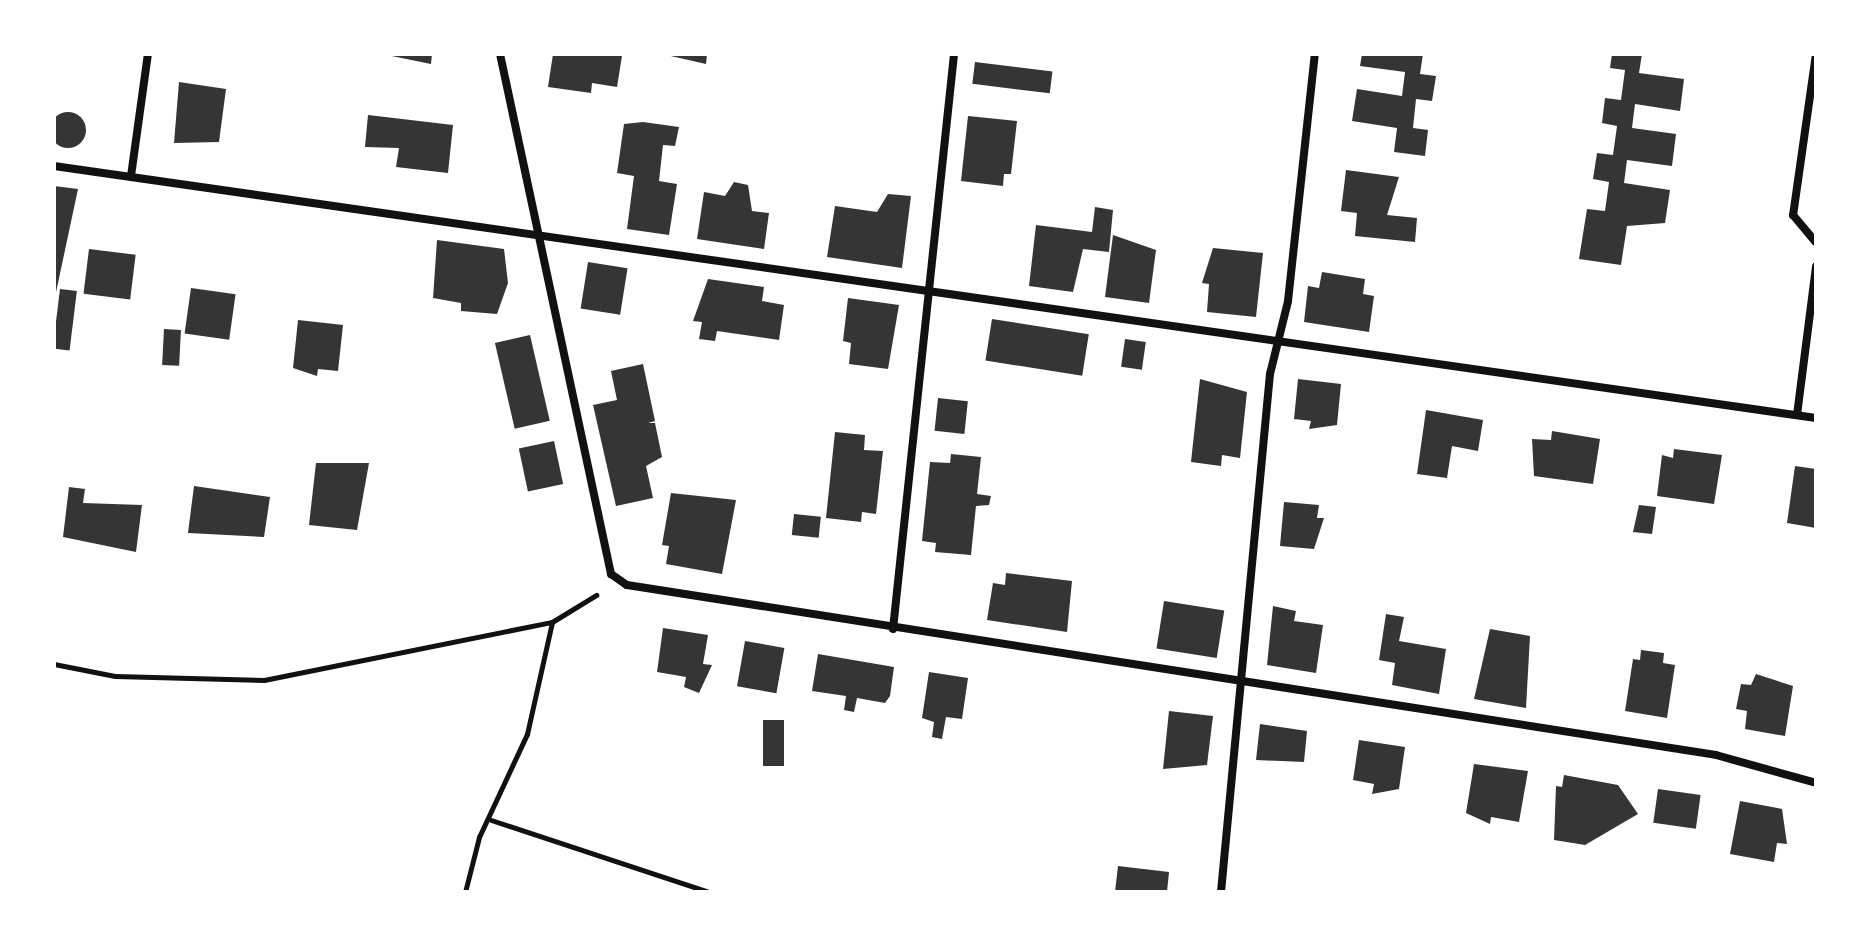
<!DOCTYPE html>
<html>
<head>
<meta charset="utf-8">
<style>
	body { margin:0 }
	#map { position:relative; width:1870px; height:946px; overflow:hidden; background:#fff; font-family:"Fira Sans Condensed",sans-serif }
	div>[style] { position:absolute }
	[style*='--x'] { left:calc(var(--x)*1px); top:calc(var(--y)*1px); width:calc(var(--w)*1px); rotate:calc(var(--a)*1deg) }
	.building>* { inset:0; background:#353535; transform-origin:0 0 }
	.round { border-radius:50% }
	.path>* { height:5px; margin:-2.5px; padding:0 2.5px; transform-origin:2.5px; border-radius:2.5px; background:#111 }
	.minor>* { height:8px; margin:-4px; padding:0 4px; transform-origin:4px; border-radius:4px; background:#111 }
	span { translate:-50% -50%; white-space:nowrap; text-align:center; line-height:1.15; -webkit-text-stroke:6px #fff; paint-order:stroke }
	.frame { position:absolute; inset:0; border:56px solid #fff; pointer-events:none }
</style>
</head>
<body>
<div id="map">
	<div class="building">
		<i style="clip-path:polygon(382px 54px,432px 54px,431px 64px)"></i>
		<i style="clip-path:polygon(553px 54px,622px 56px,617px 87px,592px 83px,591px 93px,548px 87px)"></i>
		<i style="clip-path:polygon(662px 54px,707px 54px,706px 64px)"></i>
		<i style="clip-path:polygon(1362px 54px,1423px 54px,1420px 74px,1436px 76px,1432px 101px,1416px 99px,1413px 128px,1428px 130px,1425px 156px,1394px 152px,1397px 128px,1352px 121px,1357px 89px,1402px 96px,1405px 72px,1360px 66px)"></i>
		<i style="clip-path:polygon(1612px 54px,1642px 54px,1639px 73px,1684px 79px,1680px 111px,1635px 104px,1632px 128px,1676px 134px,1672px 166px,1627px 160px,1624px 183px,1670px 190px,1665px 223px,1627px 226px,1621px 265px,1579px 259px,1587px 209px,1605px 211px,1609px 182px,1593px 179px,1597px 153px,1613px 155px,1617px 126px,1602px 123px,1605px 98px,1621px 100px,1625px 70px,1610px 68px)"></i>
		<i style="left:975px;top:62px;width:78px;height:22px;rotate:7deg"></i>
		<i style="clip-path:polygon(179px 82px,226px 89px,219px 142px,174px 143px)"></i>
		<i class="round" style="left:50px;top:112px;width:36px;height:36px"></i>
		<i style="clip-path:polygon(368px 115px,453px 125px,448px 173px,396px 167px,399px 148px,365px 147px)"></i>
		<i style="clip-path:polygon(968px 116px,1017px 121px,1011px 174px,1004px 174px,1003px 186px,961px 181px)"></i>
		<i style="clip-path:polygon(643px 122px,679px 127px,675px 146px,663px 145px,659px 181px,677px 184px,669px 235px,627px 229px,634px 176px,617px 173px,624px 124px)"></i>
		<i style="clip-path:polygon(1346px 170px,1399px 177px,1387px 215px,1417px 218px,1415px 242px,1355px 236px,1357px 213px,1341px 211px)"></i>
		<i style="clip-path:polygon(734px 182px,748px 185px,752px 211px,769px 213px,764px 249px,697px 239px,704px 192px,725px 196px)"></i>
		<i style="clip-path:polygon(54px 186px,78px 189px,55px 297px,54px 297px)"></i>
		<i style="clip-path:polygon(888px 194px,911px 196px,902px 268px,827px 257px,835px 206px,877px 212px)"></i>
		<i style="clip-path:polygon(1095px 207px,1113px 210px,1109px 252px,1083px 249px,1073px 292px,1029px 286px,1036px 225px,1092px 232px)"></i>
		<i style="clip-path:polygon(1113px 235px,1156px 250px,1149px 303px,1105px 297px)"></i>
		<i style="clip-path:polygon(437px 240px,504px 249px,508px 283px,497px 314px,461px 311px,461px 303px,433px 298px)"></i>
		<i style="clip-path:polygon(1213px 248px,1263px 253px,1256px 317px,1207px 312px,1209px 284px,1202px 283px)"></i>
		<i style="left:89px;top:249px;width:47px;height:45px;rotate:7deg"></i>
		<i style="left:588px;top:262px;width:40px;height:47px;rotate:9deg"></i>
		<i style="clip-path:polygon(1322px 272px,1365px 279px,1363px 294px,1374px 296px,1369px 332px,1304px 322px,1308px 286px,1319px 288px)"></i>
		<i style="clip-path:polygon(708px 279px,764px 287px,762px 301px,784px 305px,779px 340px,717px 331px,715px 341px,699px 339px,702px 322px,693px 321px)"></i>
		<i style="left:191px;top:288px;width:45px;height:46px;rotate:8deg"></i>
		<i style="left:60px;top:289px;width:17px;height:60px;rotate:7deg"></i>
		<i style="clip-path:polygon(848px 298px,899px 305px,888px 369px,849px 364px,851px 343px,843px 341px)"></i>
		<i style="left:992px;top:319px;width:98px;height:42px;rotate:9deg"></i>
		<i style="clip-path:polygon(298px 320px,343px 325px,338px 371px,318px 369px,317px 376px,293px 368px)"></i>
		<i style="left:164px;top:329px;width:17px;height:36px;rotate:3deg"></i>
		<i style="left:530px;top:335px;width:88px;height:36px;rotate:77deg"></i>
		<i style="left:1125px;top:339px;width:21px;height:28px;rotate:8deg"></i>
		<i style="clip-path:polygon(643px 364px,655px 421px,648px 423px,655px 423px,662px 457px,646px 466px,653px 498px,616px 506px,593px 405px,617px 400px,611px 371px)"></i>
		<i style="clip-path:polygon(1200px 379px,1247px 392px,1240px 458px,1222px 455px,1221px 466px,1191px 462px)"></i>
		<i style="clip-path:polygon(1298px 379px,1341px 384px,1337px 425px,1309px 429px,1311px 421px,1294px 419px)"></i>
		<i style="left:938px;top:398px;width:30px;height:33px;rotate:6deg"></i>
		<i style="clip-path:polygon(1426px 410px,1483px 420px,1478px 451px,1452px 446px,1447px 478px,1417px 474px)"></i>
		<i style="clip-path:polygon(1552px 431px,1600px 439px,1593px 484px,1534px 476px,1532px 439px,1551px 440px)"></i>
		<i style="clip-path:polygon(835px 432px,865px 435px,864px 450px,883px 451px,876px 514px,862px 512px,861px 522px,826px 518px)"></i>
		<i style="left:554px;top:441px;width:44px;height:36px;rotate:78deg"></i>
		<i style="clip-path:polygon(1674px 449px,1722px 455px,1714px 504px,1657px 496px,1662px 455px,1673px 458px)"></i>
		<i style="clip-path:polygon(951px 454px,981px 457px,977px 494px,991px 496px,989px 505px,976px 506px,971px 555px,935px 552px,936px 543px,922px 541px,930px 462px,950px 463px)"></i>
		<i style="clip-path:polygon(316px 463px,369px 463px,357px 530px,309px 525px)"></i>
		<i style="clip-path:polygon(1795px 466px,1816px 469px,1816px 528px,1787px 523px)"></i>
		<i style="clip-path:polygon(194px 486px,270px 497px,264px 537px,188px 533px)"></i>
		<i style="clip-path:polygon(69px 487px,85px 489px,83px 503px,142px 505px,136px 552px,63px 537px)"></i>
		<i style="clip-path:polygon(671px 493px,736px 500px,722px 574px,666px 564px,669px 546px,662px 545px)"></i>
		<i style="clip-path:polygon(1284px 502px,1319px 505px,1317px 518px,1324px 518px,1314px 549px,1280px 546px)"></i>
		<i style="clip-path:polygon(1639px 505px,1656px 507px,1652px 534px,1633px 532px)"></i>
		<i style="left:794px;top:514px;width:27px;height:21px;rotate:6deg"></i>
		<i style="clip-path:polygon(1006px 573px,1072px 581px,1067px 632px,987px 620px,993px 583px,1005px 585px)"></i>
		<i style="left:1164px;top:601px;width:61px;height:48px;rotate:9deg"></i>
		<i style="clip-path:polygon(1273px 606px,1296px 611px,1294px 621px,1323px 625px,1316px 673px,1267px 665px)"></i>
		<i style="clip-path:polygon(1386px 614px,1404px 617px,1399px 641px,1446px 649px,1439px 694px,1392px 685px,1395px 663px,1379px 660px)"></i>
		<i style="clip-path:polygon(663px 628px,708px 635px,703px 664px,712px 665px,699px 693px,684px 687px,686px 677px,657px 672px)"></i>
		<i style="clip-path:polygon(1490px 629px,1530px 636px,1526px 708px,1474px 699px)"></i>
		<i style="left:745px;top:641px;width:40px;height:46px;rotate:10deg"></i>
		<i style="clip-path:polygon(1641px 650px,1664px 653px,1663px 663px,1675px 665px,1667px 718px,1625px 711px,1633px 659px,1640px 660px)"></i>
		<i style="clip-path:polygon(818px 654px,894px 667px,890px 696px,885px 703px,857px 698px,854px 712px,844px 710px,846px 696px,812px 691px)"></i>
		<i style="clip-path:polygon(929px 672px,968px 678px,962px 719px,946px 717px,942px 739px,932px 737px,934px 722px,922px 718px)"></i>
		<i style="clip-path:polygon(1756px 674px,1793px 686px,1785px 736px,1745px 729px,1747px 711px,1736px 709px,1741px 684px,1751px 685px)"></i>
		<i style="clip-path:polygon(1169px 711px,1213px 716px,1207px 765px,1163px 769px)"></i>
		<i style="left:763px;top:720px;width:21px;height:46px"></i>
		<i style="clip-path:polygon(1260px 724px,1307px 731px,1304px 762px,1256px 760px)"></i>
		<i style="clip-path:polygon(1359px 740px,1405px 747px,1399px 789px,1372px 794px,1374px 784px,1353px 780px)"></i>
		<i style="clip-path:polygon(1474px 764px,1528px 771px,1519px 822px,1491px 817px,1490px 824px,1466px 813px)"></i>
		<i style="clip-path:polygon(1564px 775px,1618px 785px,1638px 814px,1585px 845px,1554px 840px,1556px 786px,1562px 787px)"></i>
		<i style="left:1658px;top:789px;width:43px;height:34px;rotate:8deg"></i>
		<i style="clip-path:polygon(1740px 801px,1782px 809px,1787px 844px,1777px 843px,1774px 862px,1730px 854px)"></i>
		<i style="clip-path:polygon(1118px 866px,1169px 872px,1167px 892px,1115px 892px)"></i>
	</div>
	<div class="path">
		<i style="--x:54;--y:664;--w:62;--a:11.1"></i>
		<i style="--x:115;--y:676;--w:149;--a:1.5"></i>
		<i style="--x:264;--y:680;--w:294;--a:-11.4"></i>
		<i style="--x:491;--y:820;--w:230;--a:18.3"></i>
		<i style="--x:465;--y:892;--w:57;--a:-75.7"></i>
		<i style="--x:479;--y:837;--w:114;--a:-65"></i>
		<i style="--x:527;--y:734;--w:115;--a:-77.4"></i>
		<i style="--x:552;--y:622;--w:52;--a:-31.5"></i>
	</div>
	<div class="minor">
		<i style="--x:500;--y:54;--w:532;--a:77.95"></i>
		<i style="--x:611;--y:574;--w:19;--a:35"></i>
		<i style="--x:627;--y:585;--w:1102;--a:8.87"></i>
		<i style="--x:1716;--y:755;--w:104;--a:15.6"></i>
		<i style="--x:1816;--y:54;--w:163;--a:98.1"></i>
		<i style="--x:1793;--y:215;--w:35;--a:50"></i>
		<i style="--x:54;--y:166;--w:1780;--a:8.14"></i>
		<i style="--x:131;--y:176;--w:123;--a:-82.1"></i>
		<i style="--x:1797;--y:415;--w:150;--a:-82.7"></i>
		<i style="--x:893;--y:629;--w:578;--a:-83.94"></i>
		<i style="--x:1221;--y:892;--w:520;--a:-84.6"></i>
		<i style="--x:1270;--y:374;--w:75;--a:-76.1"></i>
		<i style="--x:1288;--y:301;--w:248;--a:-83.8"></i>
	</div>
	<div class="frame"></div>
</div>
</body>
</html>
